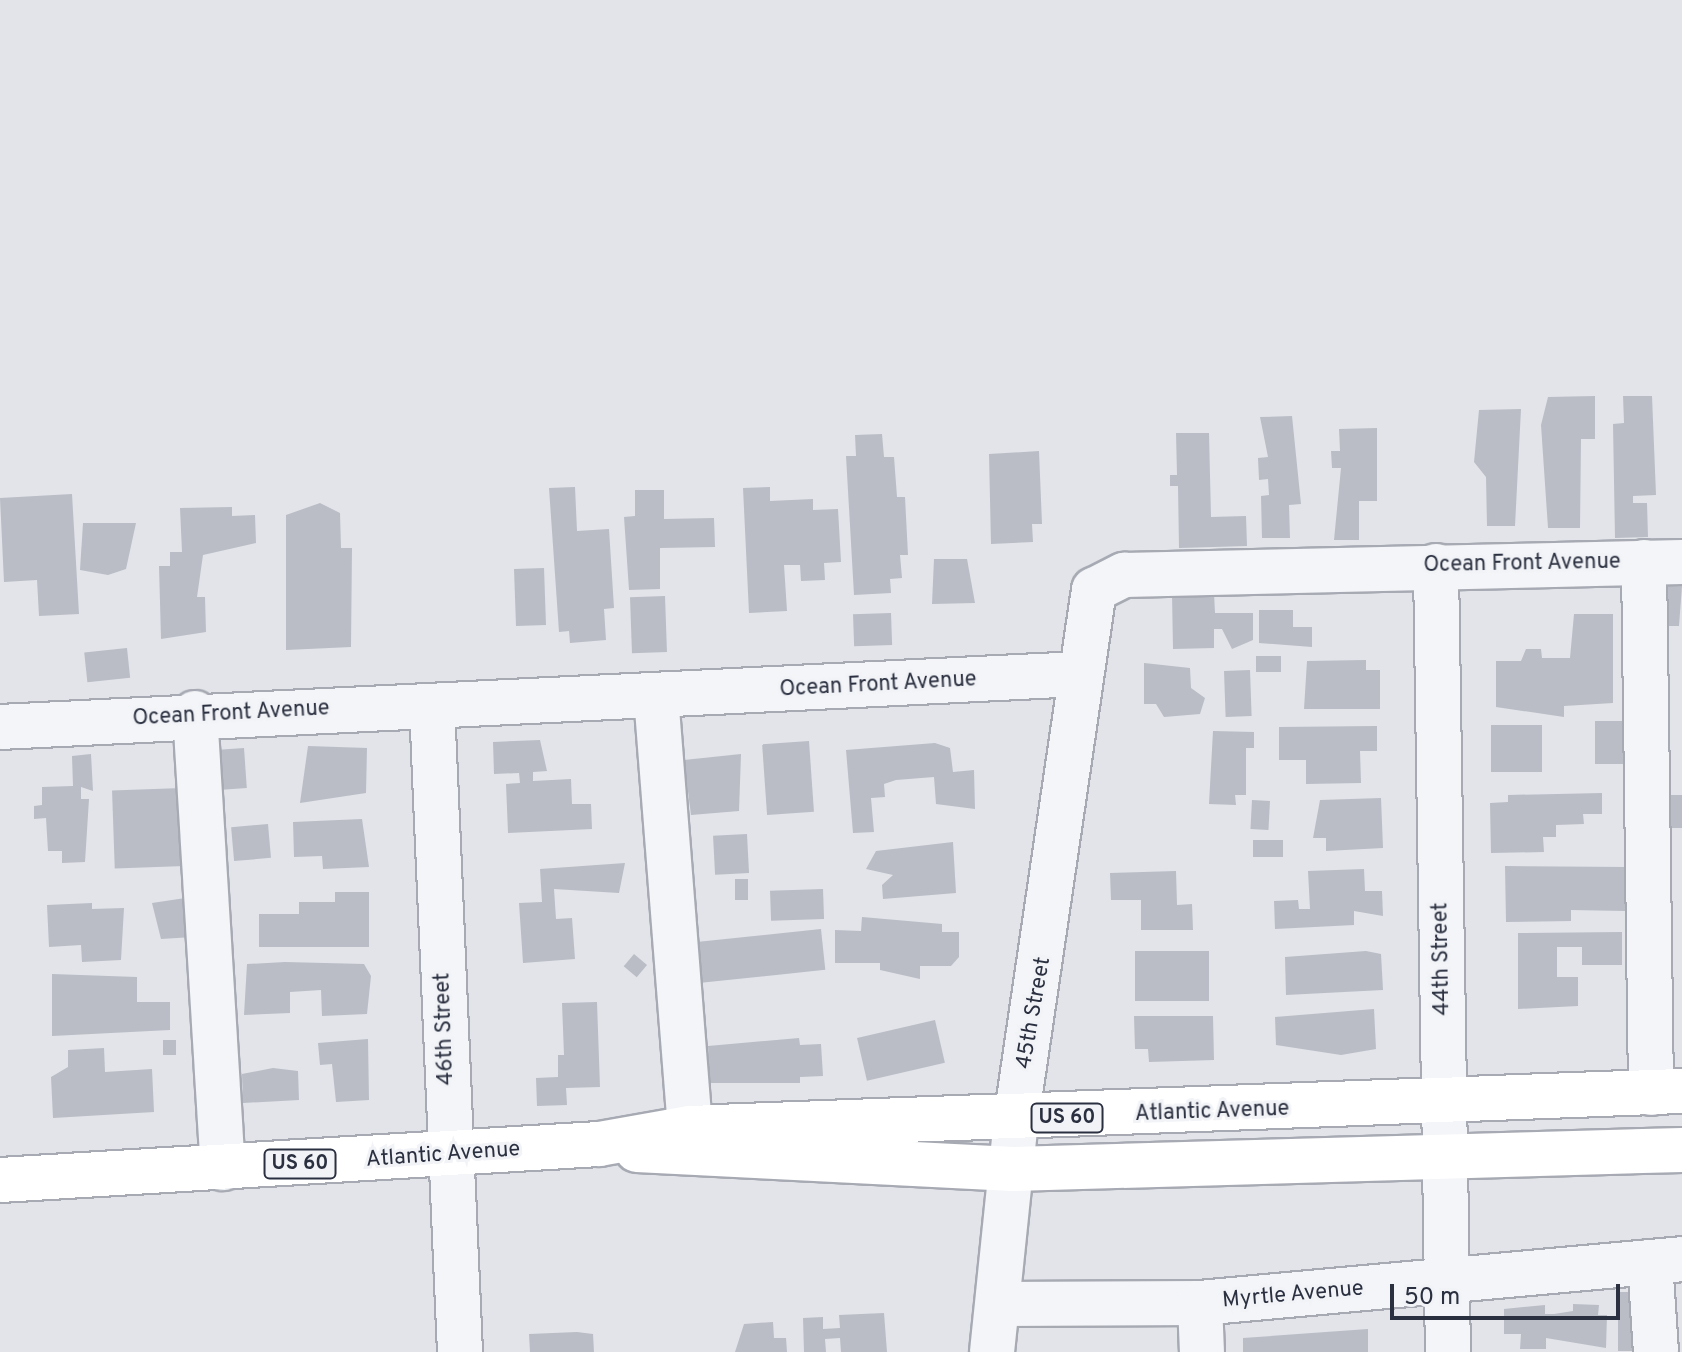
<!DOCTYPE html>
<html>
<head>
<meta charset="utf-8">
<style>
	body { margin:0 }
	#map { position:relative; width:1682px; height:1352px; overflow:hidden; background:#e2e4e9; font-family:Overpass,sans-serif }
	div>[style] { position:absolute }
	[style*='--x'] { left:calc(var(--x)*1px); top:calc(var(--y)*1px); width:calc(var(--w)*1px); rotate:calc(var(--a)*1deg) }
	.building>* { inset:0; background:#babdc6; transform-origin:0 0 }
	.roads { filter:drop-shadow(2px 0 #a7aab3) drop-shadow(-2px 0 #a7aab3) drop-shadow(0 2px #a7aab3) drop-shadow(0 -2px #a7aab3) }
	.minor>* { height:44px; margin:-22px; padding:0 22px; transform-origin:22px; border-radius:22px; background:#f4f5f8 }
	.highway>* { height:44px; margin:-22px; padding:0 22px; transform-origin:22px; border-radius:22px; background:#fff }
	span { translate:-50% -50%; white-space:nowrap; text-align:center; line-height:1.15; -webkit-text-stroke:6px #f1f3f7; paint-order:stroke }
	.shield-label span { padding:2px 6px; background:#f1f3f7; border:2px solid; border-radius:6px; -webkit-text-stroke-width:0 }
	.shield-label { font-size:20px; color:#2b3040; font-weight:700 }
	.street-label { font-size:22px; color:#2b3040 }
	.scale { position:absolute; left:1390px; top:1284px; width:230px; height:36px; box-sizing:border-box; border:4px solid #2b3040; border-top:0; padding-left:10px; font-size:24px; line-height:28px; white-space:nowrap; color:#2b3040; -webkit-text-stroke:6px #f1f3f7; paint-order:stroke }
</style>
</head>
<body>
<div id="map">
	<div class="building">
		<i style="clip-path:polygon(1595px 396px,1595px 439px,1581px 439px,1580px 528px,1548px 528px,1541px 425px,1548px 397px)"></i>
		<i style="clip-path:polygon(1623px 396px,1652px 396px,1656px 495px,1633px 496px,1633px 503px,1647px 503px,1648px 537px,1615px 538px,1613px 424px,1624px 423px)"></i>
		<i style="clip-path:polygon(1521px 409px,1515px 526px,1487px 526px,1486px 477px,1474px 462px,1479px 410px)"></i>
		<i style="clip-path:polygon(1292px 416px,1301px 504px,1289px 505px,1290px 538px,1262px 538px,1261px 496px,1269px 495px,1268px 479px,1259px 480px,1258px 458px,1268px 457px,1260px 417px)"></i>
		<i style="clip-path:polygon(1377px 428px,1377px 501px,1359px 501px,1359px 540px,1334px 540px,1341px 468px,1332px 468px,1331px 451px,1340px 451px,1339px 429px)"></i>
		<i style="clip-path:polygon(1176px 433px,1209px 433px,1211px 517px,1246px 516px,1247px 546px,1179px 548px,1178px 486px,1170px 486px,1170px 475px,1177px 475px)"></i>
		<i style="clip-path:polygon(882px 434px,884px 457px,894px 457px,897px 497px,905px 497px,908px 555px,900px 555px,902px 578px,890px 579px,891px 593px,854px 595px,846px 456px,856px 456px,855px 435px)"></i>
		<i style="clip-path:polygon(1039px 451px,1042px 524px,1032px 524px,1033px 542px,991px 544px,989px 454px)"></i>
		<i style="clip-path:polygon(575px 487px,577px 531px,609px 529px,614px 608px,604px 609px,606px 640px,570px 643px,569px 631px,559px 632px,549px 488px)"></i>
		<i style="clip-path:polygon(770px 487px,770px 501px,813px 499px,813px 510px,838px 509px,841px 562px,824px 563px,825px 580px,801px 581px,800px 565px,784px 565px,787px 611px,749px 613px,743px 488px)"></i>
		<i style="clip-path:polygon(635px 490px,664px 490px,664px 519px,714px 518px,715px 547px,660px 548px,660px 589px,629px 590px,624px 517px,635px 516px)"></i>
		<i style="clip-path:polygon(72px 494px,79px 614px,39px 616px,37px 580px,4px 582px,0 498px)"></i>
		<i style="clip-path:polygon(320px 503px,340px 513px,341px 548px,352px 548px,351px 647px,286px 650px,286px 515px)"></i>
		<i style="clip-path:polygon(232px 507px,232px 516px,255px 515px,256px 543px,203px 555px,197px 597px,205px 597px,206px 632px,161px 639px,159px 566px,170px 566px,170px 552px,182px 552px,180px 508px)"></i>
		<i style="clip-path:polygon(83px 523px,136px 523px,126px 569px,108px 575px,80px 570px)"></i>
		<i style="clip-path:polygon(934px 559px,967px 559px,975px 603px,932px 604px)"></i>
		<i style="left:544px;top:568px;width:57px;height:30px;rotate:88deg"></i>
		<i style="clip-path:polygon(1664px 586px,1682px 586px,1679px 626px,1667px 626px,1664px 618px)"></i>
		<i style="clip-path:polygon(1214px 593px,1215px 613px,1253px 613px,1253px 640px,1232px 649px,1222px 629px,1214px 629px,1214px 648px,1173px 649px,1172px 594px)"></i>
		<i style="left:665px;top:596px;width:56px;height:35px;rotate:88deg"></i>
		<i style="clip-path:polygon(1259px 610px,1293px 610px,1293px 627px,1312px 627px,1312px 647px,1259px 643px)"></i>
		<i style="left:891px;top:613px;width:32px;height:38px;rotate:88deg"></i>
		<i style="clip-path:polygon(1574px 614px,1613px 614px,1613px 703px,1564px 706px,1564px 717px,1496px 707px,1496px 661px,1521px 661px,1526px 649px,1541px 649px,1542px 658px,1570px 658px)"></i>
		<i style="left:127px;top:648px;width:30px;height:43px;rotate:84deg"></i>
		<i style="left:1256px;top:656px;width:25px;height:16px"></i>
		<i style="clip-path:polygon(1366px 660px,1366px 670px,1380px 670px,1380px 709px,1304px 709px,1307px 661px)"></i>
		<i style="clip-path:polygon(1144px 663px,1190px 668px,1191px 688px,1205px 698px,1200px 714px,1164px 717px,1156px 704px,1144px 704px)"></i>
		<i style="left:1250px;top:670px;width:46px;height:26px;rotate:88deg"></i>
		<i style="left:1595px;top:721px;width:31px;height:43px"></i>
		<i style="left:1491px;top:725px;width:51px;height:47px"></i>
		<i style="clip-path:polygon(1377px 726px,1377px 751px,1360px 751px,1361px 783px,1306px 784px,1306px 760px,1279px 760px,1279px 727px)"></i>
		<i style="clip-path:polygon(1213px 731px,1254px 732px,1254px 748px,1246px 748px,1246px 795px,1235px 795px,1236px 805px,1209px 804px)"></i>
		<i style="clip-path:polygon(540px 740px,547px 771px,533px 772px,533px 781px,571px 779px,572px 804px,591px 804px,592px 829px,508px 833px,506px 784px,520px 783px,519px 773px,494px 774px,493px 742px)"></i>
		<i style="left:809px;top:741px;width:71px;height:47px;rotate:86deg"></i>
		<i style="clip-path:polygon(935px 743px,950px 748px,953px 772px,974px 770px,975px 809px,936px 804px,934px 777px,896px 780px,884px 784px,885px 797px,871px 798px,874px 832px,853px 833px,846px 750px)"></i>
		<i style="clip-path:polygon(308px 746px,367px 748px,366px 793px,300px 803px)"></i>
		<i style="left:244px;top:748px;width:40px;height:32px;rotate:86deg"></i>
		<i style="clip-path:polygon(91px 754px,93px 791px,81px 787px,81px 799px,89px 799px,85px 862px,62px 863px,62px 851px,48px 851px,46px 818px,34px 819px,34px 806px,42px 805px,42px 787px,73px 786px,72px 756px)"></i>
		<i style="clip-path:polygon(741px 754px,739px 811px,691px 815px,684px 760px)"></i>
		<i style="left:182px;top:788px;width:78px;height:70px;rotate:88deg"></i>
		<i style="clip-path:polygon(1602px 793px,1602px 814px,1583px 814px,1584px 824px,1556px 825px,1556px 837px,1543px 837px,1544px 852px,1491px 853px,1490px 803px,1508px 802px,1508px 795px)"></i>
		<i style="left:1682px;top:795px;width:33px;height:17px;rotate:90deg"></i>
		<i style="clip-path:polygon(1381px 798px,1383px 848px,1326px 851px,1326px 838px,1313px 838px,1320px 800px)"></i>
		<i style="left:1252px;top:800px;width:18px;height:29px;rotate:3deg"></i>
		<i style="clip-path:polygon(362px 819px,369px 867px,323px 869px,322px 856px,294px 857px,293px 822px)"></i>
		<i style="left:268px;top:824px;width:34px;height:37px;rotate:85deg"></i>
		<i style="left:747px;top:834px;width:39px;height:34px;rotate:87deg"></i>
		<i style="left:1283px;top:840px;width:17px;height:30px;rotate:90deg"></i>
		<i style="clip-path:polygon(953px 842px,956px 893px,883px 899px,882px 885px,893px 875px,866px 869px,876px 851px)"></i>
		<i style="clip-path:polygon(625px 863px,619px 893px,554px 889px,556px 919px,572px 918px,575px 959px,523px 963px,519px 903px,542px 902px,540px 869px)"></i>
		<i style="clip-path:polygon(1505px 866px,1625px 867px,1626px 911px,1571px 910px,1571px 921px,1506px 922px)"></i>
		<i style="clip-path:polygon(1364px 869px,1365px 891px,1382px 891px,1383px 916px,1354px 911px,1354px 925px,1275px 929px,1274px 901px,1298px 900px,1299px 909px,1310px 909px,1308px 871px)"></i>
		<i style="clip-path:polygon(1176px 871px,1177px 905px,1192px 904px,1193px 930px,1141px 930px,1141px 900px,1111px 900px,1110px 873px)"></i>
		<i style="left:735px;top:879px;width:13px;height:21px"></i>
		<i style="left:823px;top:889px;width:30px;height:53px;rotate:88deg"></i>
		<i style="clip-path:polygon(335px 892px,369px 892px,369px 947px,259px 947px,259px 914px,299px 914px,299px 902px,335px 902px)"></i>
		<i style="clip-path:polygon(192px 897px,193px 937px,161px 939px,152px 903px)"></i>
		<i style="clip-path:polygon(92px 903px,92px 909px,124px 908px,121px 960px,82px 962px,81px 945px,49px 947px,47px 905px)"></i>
		<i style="clip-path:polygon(862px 917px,942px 924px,942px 932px,959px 932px,959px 957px,951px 966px,920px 966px,920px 979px,880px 970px,880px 963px,835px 963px,835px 930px,861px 931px)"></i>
		<i style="left:821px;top:929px;width:41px;height:125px;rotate:84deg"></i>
		<i style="clip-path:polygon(1622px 932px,1622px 965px,1582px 965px,1582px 947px,1557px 947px,1557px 977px,1578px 977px,1578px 1006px,1518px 1009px,1518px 933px)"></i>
		<i style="left:1209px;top:951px;width:50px;height:74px;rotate:90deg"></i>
		<i style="clip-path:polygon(1366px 951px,1381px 954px,1383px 990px,1286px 995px,1285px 957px)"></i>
		<i style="left:634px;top:954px;width:17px;height:16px;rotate:40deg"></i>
		<i style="clip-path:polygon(285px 962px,364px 964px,371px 976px,367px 1014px,322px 1016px,321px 990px,290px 992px,290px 1013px,244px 1015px,247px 964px)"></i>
		<i style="clip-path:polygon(52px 974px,137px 977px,137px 1002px,170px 1002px,170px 1030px,52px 1036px)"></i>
		<i style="clip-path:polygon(597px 1002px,600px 1087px,566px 1088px,567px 1105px,537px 1106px,536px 1078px,558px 1077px,558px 1055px,564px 1055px,562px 1003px)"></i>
		<i style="clip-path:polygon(1374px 1009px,1376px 1049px,1341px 1055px,1276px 1045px,1275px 1017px)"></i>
		<i style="clip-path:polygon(1134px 1016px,1213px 1016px,1214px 1060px,1149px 1062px,1148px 1049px,1135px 1049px)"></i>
		<i style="left:935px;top:1020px;width:44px;height:80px;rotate:77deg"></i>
		<i style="clip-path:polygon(799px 1038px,800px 1045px,821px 1044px,823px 1076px,800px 1077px,800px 1083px,710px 1083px,708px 1046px)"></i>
		<i style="clip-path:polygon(368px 1039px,369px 1100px,336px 1102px,332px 1064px,320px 1065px,318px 1043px)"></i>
		<i style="left:163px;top:1040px;width:13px;height:15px"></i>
		<i style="clip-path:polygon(104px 1048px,105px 1072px,152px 1069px,154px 1112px,53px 1118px,51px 1077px,68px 1067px,68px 1050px)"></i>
		<i style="clip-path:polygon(273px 1068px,298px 1071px,299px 1100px,243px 1103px,242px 1074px)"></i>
		<i style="left:1618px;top:1292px;width:25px;height:59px"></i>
		<i style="clip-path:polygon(1573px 1304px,1599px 1305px,1598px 1315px,1607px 1315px,1606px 1348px,1546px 1338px,1546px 1349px,1520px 1349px,1521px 1334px,1504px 1334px,1504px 1309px,1545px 1305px,1545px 1314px,1554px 1314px,1573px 1311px)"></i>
		<i style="clip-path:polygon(884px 1313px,887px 1352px,841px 1352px,840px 1338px,825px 1339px,826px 1352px,804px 1352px,803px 1318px,823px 1317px,823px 1329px,840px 1328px,839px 1315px)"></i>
		<i style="clip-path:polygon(773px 1322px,774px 1338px,786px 1338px,787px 1352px,735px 1352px,744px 1324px)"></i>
		<i style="clip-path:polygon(1368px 1329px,1368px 1352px,1243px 1352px,1243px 1338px)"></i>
		<i style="clip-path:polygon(577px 1332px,593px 1334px,594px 1352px,530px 1352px,529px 1334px)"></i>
	</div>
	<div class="roads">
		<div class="minor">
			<i style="--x:1644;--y:562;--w:531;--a:89.24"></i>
			<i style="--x:1436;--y:566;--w:786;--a:89.13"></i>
			<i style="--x:656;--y:696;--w:433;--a:85.5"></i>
			<i style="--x:432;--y:706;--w:647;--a:87.52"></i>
			<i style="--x:195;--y:713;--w:456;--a:86.5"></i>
			<i style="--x:0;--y:727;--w:1079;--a:-2.81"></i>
			<i style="--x:1650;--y:1262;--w:90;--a:86.2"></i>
			<i style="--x:1200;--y:1303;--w:49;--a:87.7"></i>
			<i style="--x:1000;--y:1304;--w:200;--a:-0.3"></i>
			<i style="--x:1200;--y:1303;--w:484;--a:-5.2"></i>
			<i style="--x:992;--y:1352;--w:233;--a:-84.1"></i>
			<i style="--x:1016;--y:1120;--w:536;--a:-81.63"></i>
			<i style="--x:1094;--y:590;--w:34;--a:-27"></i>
			<i style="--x:1124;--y:575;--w:558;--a:-1.33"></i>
		</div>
		<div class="highway">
			<i style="--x:637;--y:1150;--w:376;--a:2.9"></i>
			<i style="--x:1013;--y:1169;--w:669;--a:-1.63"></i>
			<i style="--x:0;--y:1180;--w:600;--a:-3.44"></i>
			<i style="--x:599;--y:1144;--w:92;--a:-10"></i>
			<i style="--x:690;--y:1128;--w:993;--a:-2.14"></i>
		</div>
	</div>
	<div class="shield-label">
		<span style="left:1067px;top:1118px">US 60</span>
		<span style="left:300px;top:1164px">US 60</span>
	</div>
	<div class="street-label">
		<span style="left:1522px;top:564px;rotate:-1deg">Ocean Front Avenue</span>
		<span style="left:878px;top:685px;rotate:-3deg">Ocean Front Avenue</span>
		<span style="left:231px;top:714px;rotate:-3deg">Ocean Front Avenue</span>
		<span style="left:1442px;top:959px;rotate:-91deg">44th Street</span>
		<span style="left:1034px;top:1013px;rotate:-80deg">45th Street</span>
		<span style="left:445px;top:1029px;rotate:-92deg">46th Street</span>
		<span style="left:1212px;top:1112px;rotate:-2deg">Atlantic Avenue</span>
		<span style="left:443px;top:1155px;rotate:-4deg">Atlantic Avenue</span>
		<span style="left:1293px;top:1295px;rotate:-5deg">Myrtle Avenue</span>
	</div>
	<div class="scale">50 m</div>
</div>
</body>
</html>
